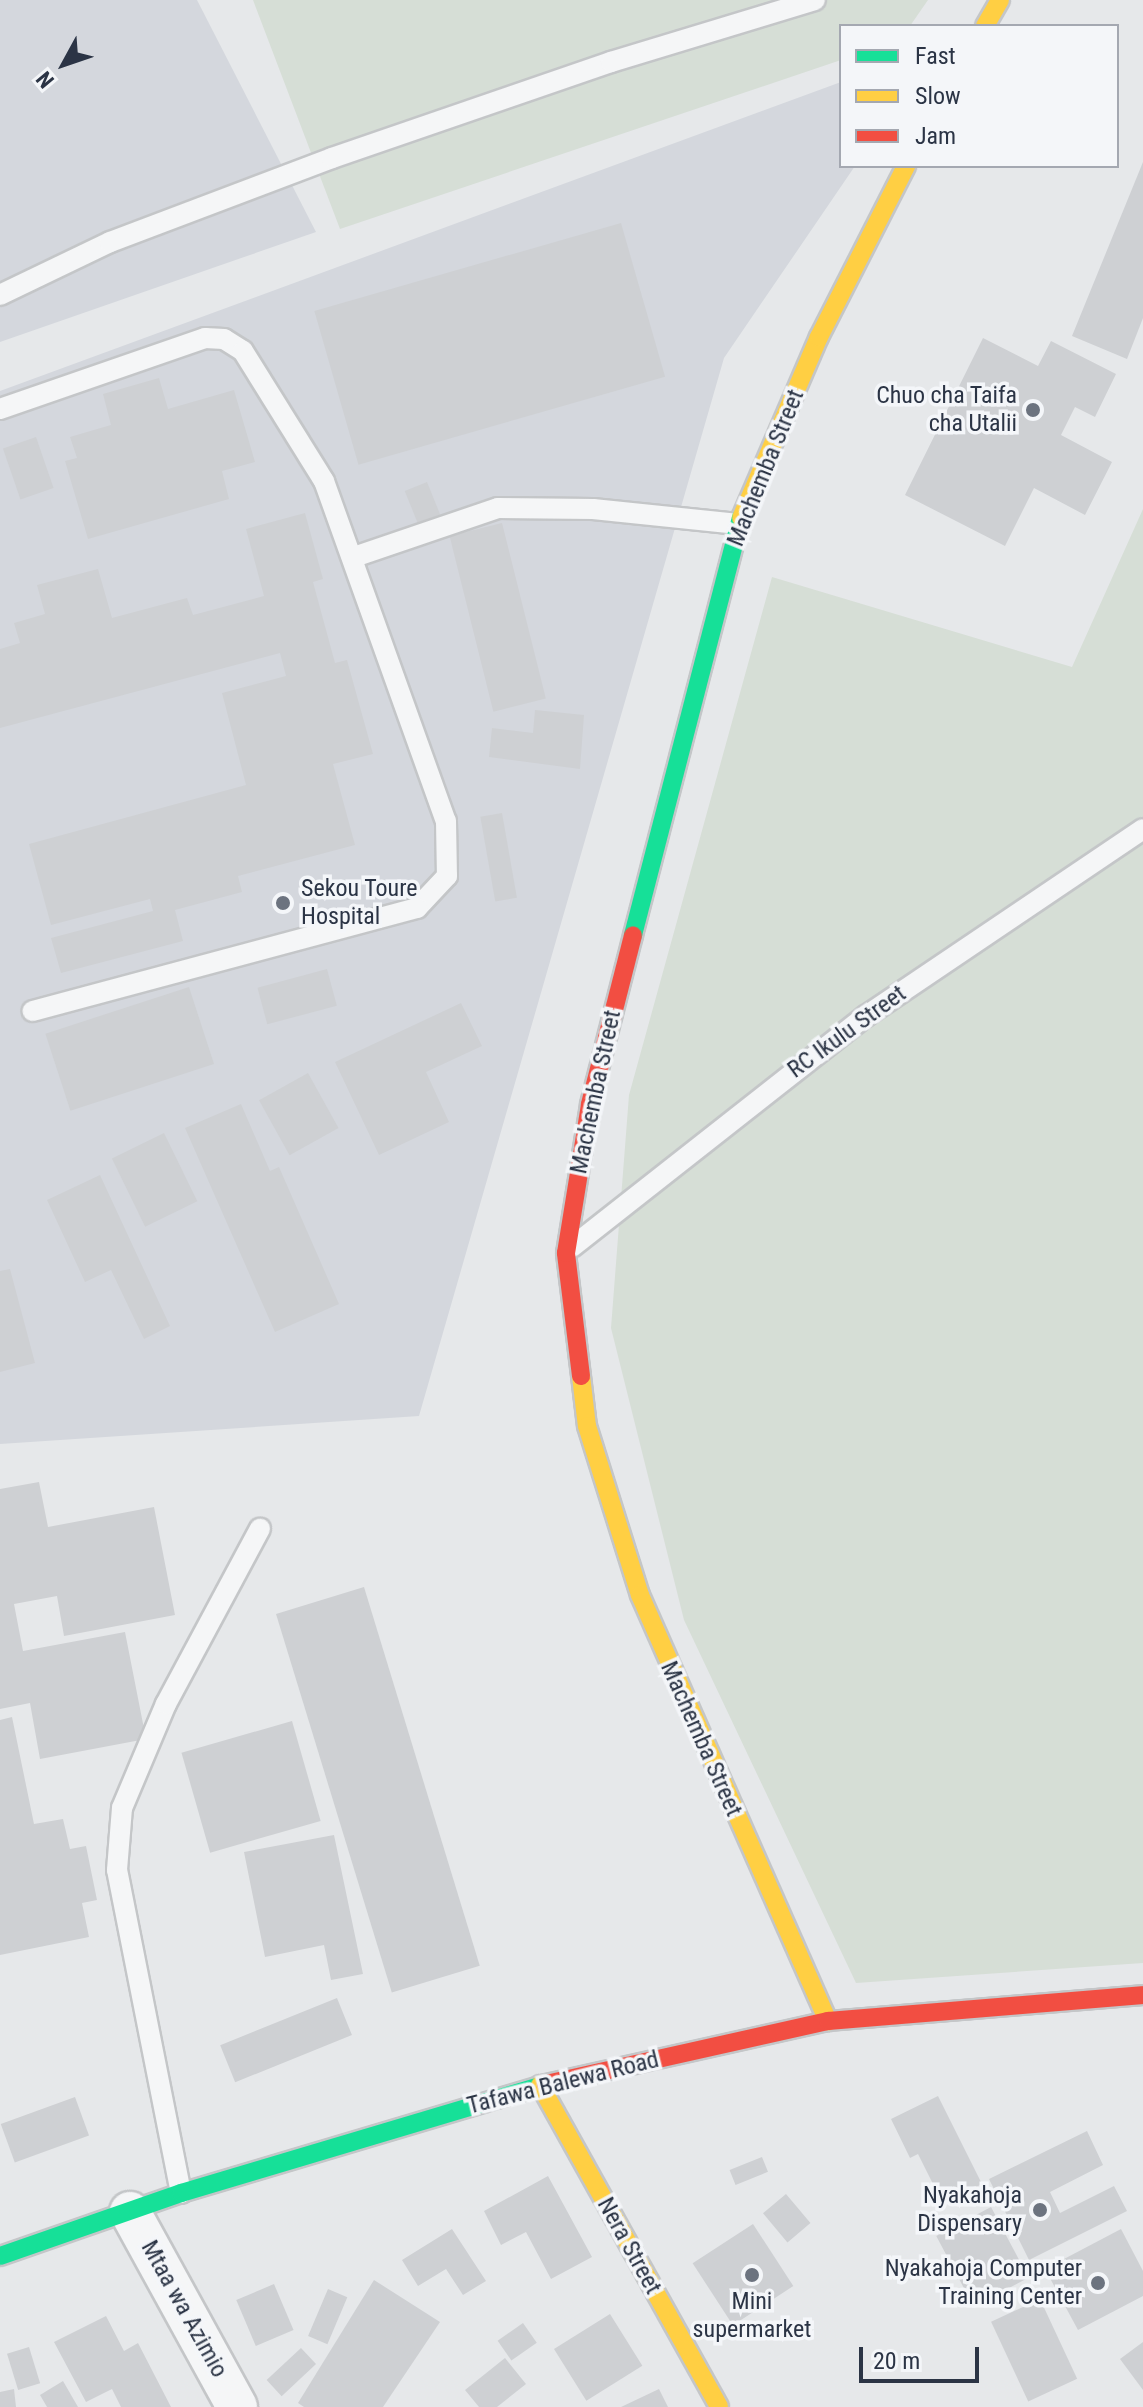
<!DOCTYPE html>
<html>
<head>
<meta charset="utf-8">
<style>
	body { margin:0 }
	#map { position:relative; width:1143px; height:2407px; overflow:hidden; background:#e6e8ea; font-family:"Roboto Condensed",sans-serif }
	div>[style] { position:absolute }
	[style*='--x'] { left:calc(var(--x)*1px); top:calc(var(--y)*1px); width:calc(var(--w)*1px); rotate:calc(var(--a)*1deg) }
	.built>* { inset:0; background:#d4d7dd }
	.green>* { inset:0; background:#d6ded6 }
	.building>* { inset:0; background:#ced0d3; transform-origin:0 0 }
	.roads { filter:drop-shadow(2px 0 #c4c6c8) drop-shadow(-2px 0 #c4c6c8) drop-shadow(0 2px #c4c6c8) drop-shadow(0 -2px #c4c6c8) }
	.lane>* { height:20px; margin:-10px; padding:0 10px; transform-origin:10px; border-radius:10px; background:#f5f6f7 }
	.street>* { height:40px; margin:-20px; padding:0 20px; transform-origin:20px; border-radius:20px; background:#f5f6f7 }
	.fast>* { height:18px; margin:-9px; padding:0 9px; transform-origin:9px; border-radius:9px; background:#16e098 }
	.slow>* { height:18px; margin:-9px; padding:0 9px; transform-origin:9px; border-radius:9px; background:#ffcf43 }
	.jam>* { height:18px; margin:-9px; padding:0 9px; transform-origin:9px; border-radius:9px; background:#f24e42 }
	.dots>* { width:22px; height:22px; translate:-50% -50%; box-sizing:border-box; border:4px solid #f4f6f9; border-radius:50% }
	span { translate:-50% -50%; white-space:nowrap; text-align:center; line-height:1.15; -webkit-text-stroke:7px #f4f6f9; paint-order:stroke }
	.poi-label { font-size:24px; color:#2b3445 }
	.right { translate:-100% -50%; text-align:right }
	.left { translate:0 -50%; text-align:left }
	.street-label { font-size:24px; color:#2b3445 }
	.legend { position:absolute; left:839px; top:24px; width:280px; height:144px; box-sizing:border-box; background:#f4f6f9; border:2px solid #a4a8b1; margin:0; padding:10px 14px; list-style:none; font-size:24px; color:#2b3445 }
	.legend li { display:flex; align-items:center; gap:16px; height:40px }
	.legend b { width:40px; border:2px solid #a4a8b1 }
	.north { position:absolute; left:24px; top:24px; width:80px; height:80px; -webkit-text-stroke:6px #f4f6f9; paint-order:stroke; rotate:230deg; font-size:22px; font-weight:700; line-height:32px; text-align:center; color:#2b3445 }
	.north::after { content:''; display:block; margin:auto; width:28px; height:36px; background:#2b3445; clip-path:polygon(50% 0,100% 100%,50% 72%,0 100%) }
	.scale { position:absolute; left:859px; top:2347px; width:120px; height:36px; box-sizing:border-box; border:4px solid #2b3445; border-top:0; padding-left:10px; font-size:24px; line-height:28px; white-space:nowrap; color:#2b3445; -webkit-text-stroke:6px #f4f6f9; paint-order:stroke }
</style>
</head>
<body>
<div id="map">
	<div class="built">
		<i style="clip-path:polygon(0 0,197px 0,316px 232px,0 342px)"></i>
		<i style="clip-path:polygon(841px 82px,841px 166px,855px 166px,724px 358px,419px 1416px,0 1444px,0 391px)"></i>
	</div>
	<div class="green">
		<i style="clip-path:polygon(253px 0,928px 0,910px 26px,841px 26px,841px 60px,340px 229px)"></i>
		<i style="clip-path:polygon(1143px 509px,1143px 1963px,856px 1983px,684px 1620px,611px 1328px,629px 1095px,772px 577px,1072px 667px)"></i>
	</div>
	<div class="building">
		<i style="clip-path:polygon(1143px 162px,1143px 318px,1127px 359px,1072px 336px)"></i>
		<i style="left:621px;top:223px;width:160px;height:319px;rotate:74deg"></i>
		<i style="clip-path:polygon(983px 338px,1038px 366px,1051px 341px,1116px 374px,1095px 417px,1075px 407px,1061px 435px,1112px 462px,1085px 515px,1034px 488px,1005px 546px,905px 495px)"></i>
		<i style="clip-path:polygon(159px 378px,168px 409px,234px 390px,255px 462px,222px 471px,229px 499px,88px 539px,65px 461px,77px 458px,70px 437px,111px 425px,103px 394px)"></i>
		<i style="left:36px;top:437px;width:54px;height:35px;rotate:71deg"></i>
		<i style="left:427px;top:482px;width:35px;height:24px;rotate:68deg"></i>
		<i style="clip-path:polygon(305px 513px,323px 579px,313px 582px,335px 663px,347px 660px,373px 754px,333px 764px,355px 845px,238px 876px,242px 892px,175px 910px,183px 941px,61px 973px,51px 938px,153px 911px,150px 899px,51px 925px,29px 844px,246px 785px,222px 693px,286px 676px,280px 653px,0 728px,0 649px,20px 643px,14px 623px,45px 614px,37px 585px,98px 569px,112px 618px,187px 598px,193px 615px,264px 596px,246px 529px)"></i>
		<i style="left:502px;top:523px;width:181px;height:54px;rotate:76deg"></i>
		<i style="clip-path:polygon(535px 710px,584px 715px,580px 769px,489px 757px,492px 728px,533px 733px)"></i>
		<i style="left:502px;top:813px;width:86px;height:22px;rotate:80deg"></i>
		<i style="left:327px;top:969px;width:38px;height:72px;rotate:75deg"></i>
		<i style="left:189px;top:987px;width:81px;height:151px;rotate:72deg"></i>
		<i style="clip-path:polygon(461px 1003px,482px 1046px,426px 1072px,449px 1122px,379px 1155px,335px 1062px)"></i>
		<i style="left:308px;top:1073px;width:63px;height:56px;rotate:61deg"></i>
		<i style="clip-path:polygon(241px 1104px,270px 1171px,279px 1167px,339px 1304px,275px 1332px,185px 1128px)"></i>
		<i style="left:164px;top:1133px;width:76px;height:58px;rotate:64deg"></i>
		<i style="clip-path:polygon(100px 1175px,170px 1326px,144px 1339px,111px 1270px,85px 1282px,47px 1200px)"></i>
		<i style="clip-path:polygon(10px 1269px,35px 1363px,0 1372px,0 1271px)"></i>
		<i style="clip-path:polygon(39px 1482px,48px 1527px,154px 1507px,175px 1615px,64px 1636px,57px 1596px,14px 1604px,23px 1651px,125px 1632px,146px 1739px,40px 1759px,30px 1703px,0 1709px,0 1489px)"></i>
		<i style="left:364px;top:1587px;width:396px;height:92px;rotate:73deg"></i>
		<i style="clip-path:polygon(12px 1717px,34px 1824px,63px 1819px,70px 1849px,86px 1846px,97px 1900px,82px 1903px,89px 1937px,0 1955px,0 1720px)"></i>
		<i style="left:292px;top:1721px;width:104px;height:115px;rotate:74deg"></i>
		<i style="clip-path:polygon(334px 1835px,363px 1974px,331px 1980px,324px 1945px,265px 1957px,244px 1852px)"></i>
		<i style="left:337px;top:1998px;width:40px;height:126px;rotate:68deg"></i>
		<i style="clip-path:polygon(938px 2096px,982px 2184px,943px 2204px,918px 2154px,910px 2158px,891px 2119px)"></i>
		<i style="left:75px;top:2097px;width:41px;height:79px;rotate:70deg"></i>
		<i style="clip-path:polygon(1087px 2131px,1103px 2165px,1050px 2192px,1060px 2213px,1114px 2186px,1127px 2211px,1029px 2260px,989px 2179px)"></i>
		<i style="left:762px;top:2157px;width:16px;height:35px;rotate:68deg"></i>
		<i style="clip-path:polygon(548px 2176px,592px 2257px,551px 2279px,526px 2232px,501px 2245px,484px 2211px)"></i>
		<i style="left:786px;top:2194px;width:38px;height:30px;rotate:50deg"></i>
		<i style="left:991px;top:2207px;width:80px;height:62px;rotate:62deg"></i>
		<i style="left:753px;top:2224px;width:74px;height:72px;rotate:57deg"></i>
		<i style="clip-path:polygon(452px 2229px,486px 2281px,463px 2295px,446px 2269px,418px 2286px,402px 2260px)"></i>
		<i style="clip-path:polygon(1121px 2229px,1143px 2271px,1143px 2296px,1078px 2330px,1045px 2269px)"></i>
		<i style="clip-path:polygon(374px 2280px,440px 2322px,383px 2407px,304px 2407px,298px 2403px)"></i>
		<i style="left:274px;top:2284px;width:50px;height:41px;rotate:67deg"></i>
		<i style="left:328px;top:2289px;width:21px;height:51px;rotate:23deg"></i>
		<i style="left:1040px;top:2299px;width:88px;height:54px;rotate:65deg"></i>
		<i style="left:610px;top:2314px;width:61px;height:66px;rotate:58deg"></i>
		<i style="clip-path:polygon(106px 2316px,124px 2351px,138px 2343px,171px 2407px,121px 2407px,112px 2389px,86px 2402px,54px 2342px)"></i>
		<i style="left:523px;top:2323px;width:24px;height:31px;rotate:55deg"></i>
		<i style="clip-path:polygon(1143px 2342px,1143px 2390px,1120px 2359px)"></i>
		<i style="left:29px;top:2347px;width:38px;height:23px;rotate:73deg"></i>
		<i style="left:301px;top:2348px;width:22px;height:47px;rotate:47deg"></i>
		<i style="clip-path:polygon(505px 2358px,526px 2384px,497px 2407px,479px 2407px,465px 2390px)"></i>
		<i style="clip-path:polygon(63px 2381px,78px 2407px,47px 2407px,40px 2395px)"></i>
		<i style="clip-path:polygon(14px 2389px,16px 2407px,0 2407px,0 2392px)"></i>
		<i style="clip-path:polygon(659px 2389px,668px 2407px,621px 2407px)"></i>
	</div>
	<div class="roads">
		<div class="lane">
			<i style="--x:0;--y:295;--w:122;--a:-25.7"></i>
			<i style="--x:110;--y:242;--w:237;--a:-20.7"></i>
			<i style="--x:332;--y:158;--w:295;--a:-19"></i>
			<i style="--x:611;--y:62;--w:213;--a:-16.9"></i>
			<i style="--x:0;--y:409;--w:217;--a:-19.1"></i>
			<i style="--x:205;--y:338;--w:19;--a:3"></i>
			<i style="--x:224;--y:339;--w:22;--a:32"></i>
			<i style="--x:243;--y:351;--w:153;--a:58.1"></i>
			<i style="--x:324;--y:481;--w:361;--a:70.3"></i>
			<i style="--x:446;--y:821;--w:55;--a:89"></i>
			<i style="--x:447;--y:876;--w:44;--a:133.2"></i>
			<i style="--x:417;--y:908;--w:398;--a:165"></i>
			<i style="--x:354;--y:557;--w:152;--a:-18.8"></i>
			<i style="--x:498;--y:508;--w:95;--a:0.6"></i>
			<i style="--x:593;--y:509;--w:146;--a:5.9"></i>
			<i style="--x:572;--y:1247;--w:374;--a:-38.2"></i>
			<i style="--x:866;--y:1016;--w:334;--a:-34"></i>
			<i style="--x:181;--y:2193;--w:329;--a:-101.2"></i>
			<i style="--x:117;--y:1870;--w:62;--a:-85.4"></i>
			<i style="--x:122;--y:1808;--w:113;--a:-67.1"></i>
			<i style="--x:166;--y:1704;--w:199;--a:-61.8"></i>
		</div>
		<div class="street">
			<i style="--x:130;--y:2212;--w:222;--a:61.2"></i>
		</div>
		<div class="fast">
			<i style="--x:633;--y:935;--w:431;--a:-75.5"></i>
			<i style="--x:0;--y:2256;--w:192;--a:-19.2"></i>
			<i style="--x:181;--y:2193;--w:381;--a:-16.6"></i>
		</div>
		<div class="slow">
			<i style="--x:985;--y:26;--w:30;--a:-60"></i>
			<i style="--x:741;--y:518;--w:197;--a:-66.7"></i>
			<i style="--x:819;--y:337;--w:192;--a:-63"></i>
			<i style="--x:581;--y:1376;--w:50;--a:83.2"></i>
			<i style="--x:587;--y:1426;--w:177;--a:72.6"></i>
			<i style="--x:640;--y:1595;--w:466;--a:66.2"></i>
			<i style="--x:540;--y:2085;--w:368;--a:60.9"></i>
		</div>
		<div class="jam">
			<i style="--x:581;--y:1376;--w:124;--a:-97"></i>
			<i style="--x:566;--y:1253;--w:151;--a:-80.8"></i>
			<i style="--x:590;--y:1104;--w:174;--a:-75.7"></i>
			<i style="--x:546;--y:2084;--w:289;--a:-12.6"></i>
			<i style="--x:828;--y:2021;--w:316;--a:-4.7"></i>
		</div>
	</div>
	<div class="dots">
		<i style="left:1033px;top:410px;background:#6c737f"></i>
		<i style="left:283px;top:903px;background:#6c737f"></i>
		<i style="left:1040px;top:2210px;background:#6c737f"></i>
		<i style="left:752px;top:2275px;background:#6c737f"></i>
		<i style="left:1098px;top:2283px;background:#6c737f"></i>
	</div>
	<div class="poi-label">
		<span class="right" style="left:1017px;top:410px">Chuo cha Taifa<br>cha Utalii</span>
		<span class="left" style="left:301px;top:903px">Sekou Toure<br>Hospital</span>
		<span class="right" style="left:1022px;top:2210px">Nyakahoja<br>Dispensary</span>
		<span class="right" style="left:1082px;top:2283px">Nyakahoja Computer<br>Training Center</span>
		<span style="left:752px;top:2316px">Mini<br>supermarket</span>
	</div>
	<div class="street-label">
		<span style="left:766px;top:468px;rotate:-68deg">Machemba Street</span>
		<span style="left:847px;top:1032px;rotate:-36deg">RC Ikulu Street</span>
		<span style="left:596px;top:1092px;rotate:-78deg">Machemba Street</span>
		<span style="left:701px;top:1739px;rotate:66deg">Machemba Street</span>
		<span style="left:563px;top:2083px;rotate:-14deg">Tafawa Balewa Road</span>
		<span style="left:629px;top:2246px;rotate:61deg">Nera Street</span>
		<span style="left:184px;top:2309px;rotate:61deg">Mtaa wa Azimio</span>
	</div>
	<ul class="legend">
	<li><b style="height:10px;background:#16e098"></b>Fast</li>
	<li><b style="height:10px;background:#ffcf43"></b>Slow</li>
	<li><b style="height:10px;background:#f24e42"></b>Jam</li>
	</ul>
	<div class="north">N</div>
	<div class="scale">20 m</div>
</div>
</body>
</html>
